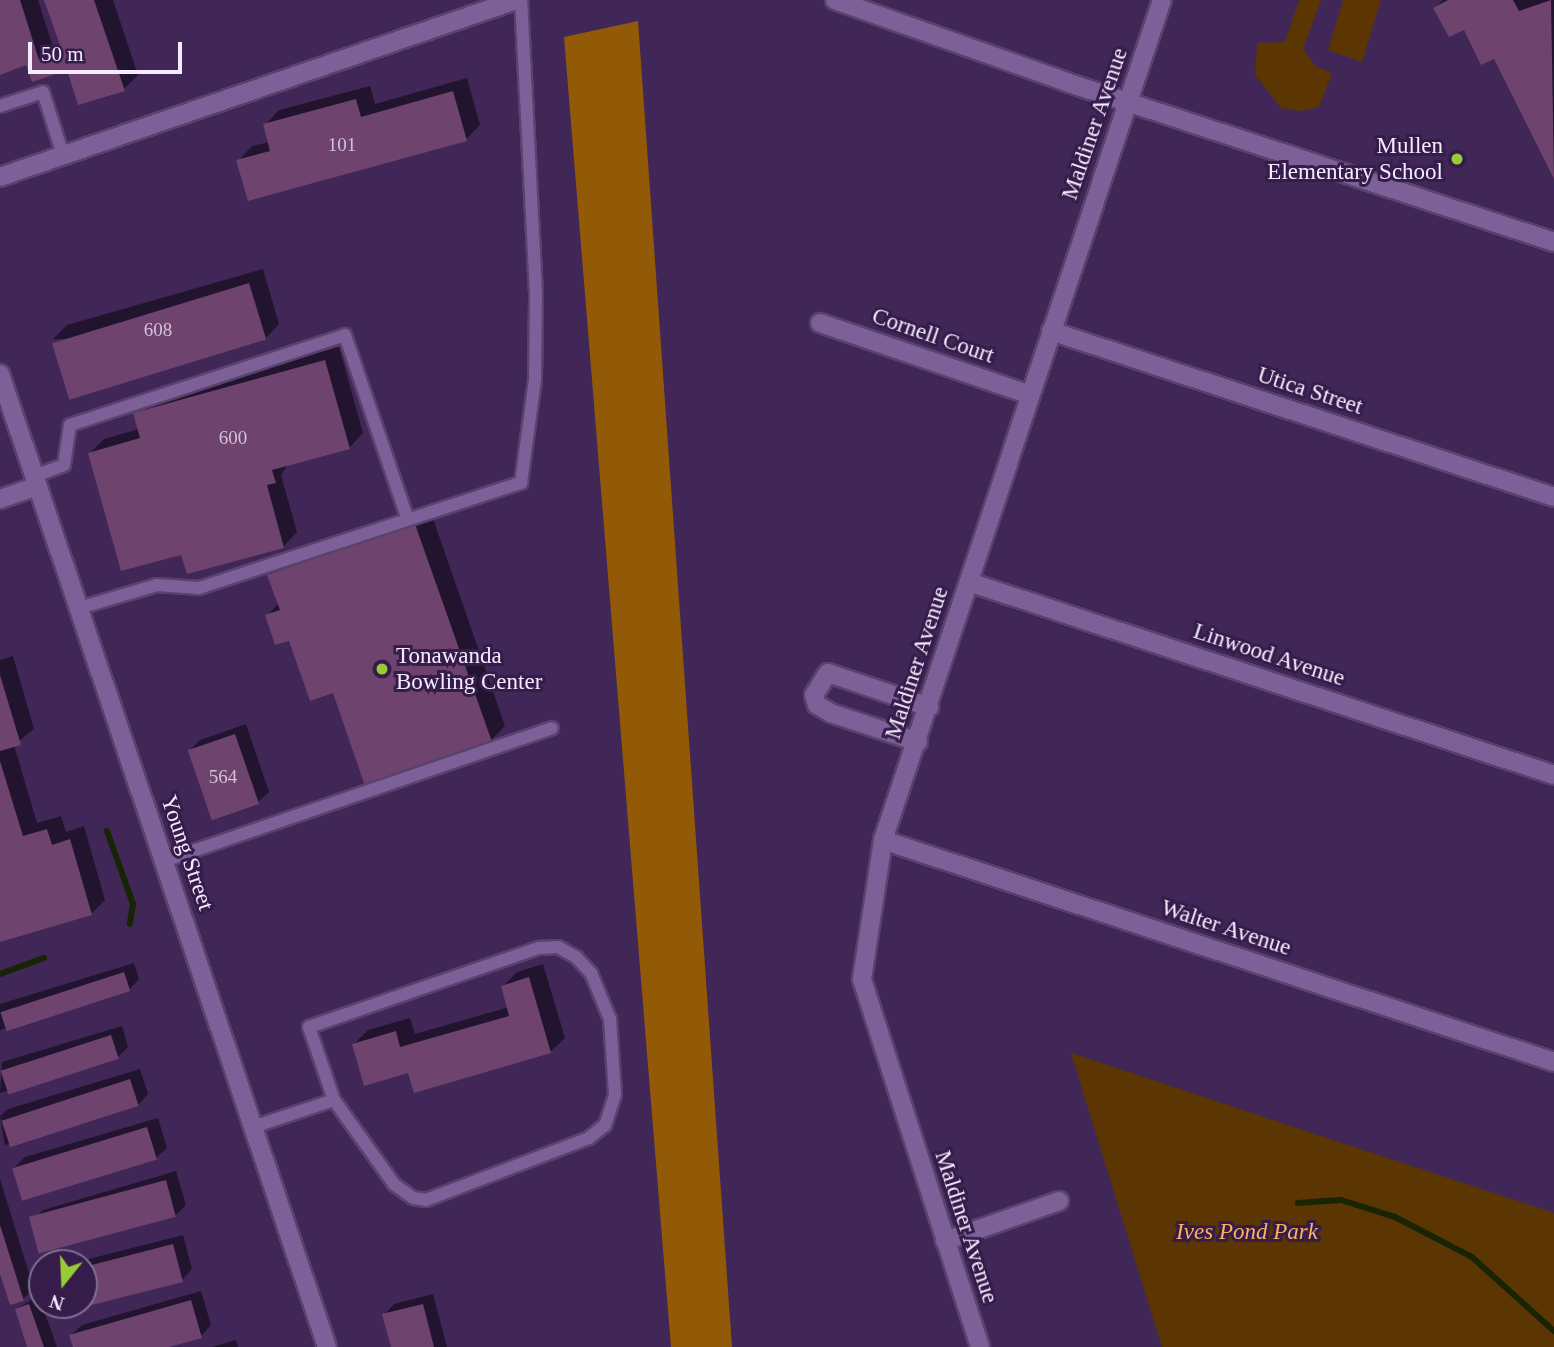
<!DOCTYPE html>
<html>
<head>
<meta charset="utf-8">
<style>
	body { margin:0 }
	#map { position:relative; width:1554px; height:1347px; overflow:hidden; background:#402757; font-family:"Times New Roman",serif }
	div>[style] { position:absolute }
	[style*='--x'] { left:calc(var(--x)*1px); top:calc(var(--y)*1px); width:calc(var(--w)*1px); rotate:calc(var(--a)*1deg) }
	.green>* { inset:0; background:#5b3603 }
	.forest>* { inset:0; background:#925906 }
	.shadow>* { inset:0; background:#0007 }
	.stream>* { height:6px; margin:-3px; padding:0 3px; transform-origin:3px; border-radius:3px; background:#182403 }
	.building>* { inset:0; background:#6e436e; transform-origin:0 0 }
	.roads { filter:drop-shadow(2px 0 #59436e) drop-shadow(-2px 0 #59436e) drop-shadow(0 2px #59436e) drop-shadow(0 -2px #59436e) }
	.service>* { height:12px; margin:-6px; padding:0 6px; transform-origin:6px; border-radius:6px; background:#7c6097 }
	.minor>* { height:18px; margin:-9px; padding:0 9px; transform-origin:9px; border-radius:9px; background:#7c6097 }
	.tertiary>* { height:18px; margin:-9px; padding:0 9px; transform-origin:9px; border-radius:9px; background:#7c6097 }
	.dots>* { width:19px; height:19px; translate:-50% -50%; box-sizing:border-box; border:4px solid #361c4b; border-radius:50% }
	span { translate:-50% -50%; white-space:nowrap; text-align:center; line-height:1.15; -webkit-text-stroke:6px #361c4b; paint-order:stroke }
	.number-label { font-size:19px; color:#d2c2da }
	.number-label span { -webkit-text-stroke-width:0 }
	.street-label { font-size:23px; color:#f4ecfe }
	.poi-label { font-size:23px; color:#f4ecfe }
	.right { translate:-100% -50%; text-align:right }
	.left { translate:0 -50%; text-align:left }
	.park-label { font-size:23px; color:#ffb15b; font-style:italic }
	.north { position:absolute; left:28px; top:1249px; width:70px; height:70px; box-sizing:border-box; background:#361c4b; border:2px solid #826f93; border-radius:50%; rotate:198deg; font-size:19px; font-weight:700; line-height:28px; text-align:center; color:#f4ecfe }
	.north::after { content:''; display:block; margin:auto; width:24px; height:32px; background:#99cb36; clip-path:polygon(50% 0,100% 100%,50% 72%,0 100%) }
	.scale { position:absolute; left:28px; top:42px; width:154px; height:32px; box-sizing:border-box; border:4px solid #f4ecfe; border-top:0; padding-left:9px; font-size:21px; line-height:24px; white-space:nowrap; color:#f4ecfe; -webkit-text-stroke:5px #361c4b; paint-order:stroke }
</style>
</head>
<body>
<div id="map">
	<div class="green">
		<i style="clip-path:polygon(1299px 0,1321px 0,1303px 49px,1315px 66px,1332px 73px,1319px 107px,1300px 111px,1281px 108px,1255px 75px,1257px 43px,1285px 42px)"></i>
		<i style="clip-path:polygon(1343px 0,1381px 0,1362px 62px,1328px 50px)"></i>
		<i style="clip-path:polygon(1071px 1053px,1554px 1213px,1554px 1347px,1162px 1347px)"></i>
	</div>
	<div class="forest">
		<i style="clip-path:polygon(638px 21px,732px 1347px,671px 1347px,564px 37px)"></i>
	</div>
	<div class="shadow">
		<i style="clip-path:polygon(0 0,38px 0,53px 47px,61px 44px,46px 0,113px 0,138px 75px,124px 89px,69px 68px,27px 63px,0 73px)"></i>
		<i style="clip-path:polygon(1443px 0,1554px 0,1554px 175px,1494px 57px,1465px 27px,1435px 8px)"></i>
		<i style="clip-path:polygon(467px 78px,480px 125px,466px 139px,238px 161px,252px 146px,270px 142px,265px 125px,279px 110px,370px 86px,375px 104px)"></i>
		<i style="clip-path:polygon(263px 269px,279px 324px,265px 339px,53px 339px,67px 325px)"></i>
		<i style="clip-path:polygon(339px 347px,363px 433px,349px 448px,288px 464px,281px 475px,297px 532px,283px 547px,182px 553px,90px 453px,104px 439px,139px 429px,135px 413px,149px 399px)"></i>
		<i style="clip-path:polygon(430px 510px,505px 726px,491px 740px,334px 691px,267px 616px,279px 603px,269px 575px,284px 561px)"></i>
		<i style="clip-path:polygon(13px 656px,34px 729px,14px 745px,37px 823px,61px 816px,66px 832px,84px 826px,105px 900px,91px 914px,0 940px,0 660px)"></i>
		<i style="clip-path:polygon(246px 724px,269px 792px,258px 802px,190px 750px,200px 740px)"></i>
		<i style="clip-path:polygon(134px 963px,139px 979px,129px 990px,0 1030px,0 1004px)"></i>
		<i style="clip-path:polygon(543px 964px,565px 1038px,550px 1052px,409px 1071px,354px 1044px,368px 1030px,410px 1018px,415px 1034px,509px 1007px,503px 986px,517px 972px)"></i>
		<i style="clip-path:polygon(122px 1026px,128px 1047px,118px 1057px,0 1093px,2px 1062px)"></i>
		<i style="clip-path:polygon(140px 1069px,148px 1094px,138px 1105px,5px 1145px,0 1116px,8px 1109px)"></i>
		<i style="clip-path:polygon(158px 1118px,167px 1148px,156px 1158px,14px 1168px,25px 1157px)"></i>
		<i style="clip-path:polygon(176px 1171px,186px 1205px,175px 1216px,32px 1221px,43px 1210px)"></i>
		<i style="clip-path:polygon(0 1179px,34px 1289px,23px 1299px,0 1268px)"></i>
		<i style="clip-path:polygon(183px 1235px,192px 1269px,182px 1280px,61px 1311px,59px 1305px,84px 1305px,84px 1263px,73px 1263px)"></i>
		<i style="clip-path:polygon(201px 1291px,211px 1325px,201px 1336px,163px 1347px,75px 1347px,71px 1335px,82px 1325px)"></i>
		<i style="clip-path:polygon(40px 1294px,42px 1305px,57px 1347px,29px 1347px,17px 1309px)"></i>
		<i style="clip-path:polygon(433px 1294px,447px 1347px,392px 1347px,384px 1315px,394px 1304px)"></i>
		<i style="clip-path:polygon(236px 1340px,238px 1347px,212px 1347px)"></i>
	</div>
	<div class="stream">
		<i style="--x:107;--y:831;--w:77;--a:70.4"></i>
		<i style="--x:133;--y:904;--w:20;--a:99"></i>
		<i style="--x:0;--y:974;--w:47;--a:-20"></i>
		<i style="--x:1298;--y:1203;--w:43;--a:-4"></i>
		<i style="--x:1341;--y:1200;--w:57;--a:17.5"></i>
		<i style="--x:1395;--y:1217;--w:87;--a:27.5"></i>
		<i style="--x:1472;--y:1257;--w:110;--a:42.1"></i>
	</div>
	<div class="building">
		<i style="clip-path:polygon(0 0,20px 0,39px 60px,62px 51px,44px 0,94px 0,125px 91px,78px 105px,67px 70px,32px 82px,26px 65px,0 75px)"></i>
		<i style="clip-path:polygon(1448px 0,1513px 0,1519px 11px,1551px 0,1554px 179px,1494px 59px,1481px 65px,1464px 30px,1449px 37px,1433px 8px)"></i>
		<i style="clip-path:polygon(453px 91px,467px 141px,248px 201px,236px 160px,270px 151px,263px 124px,356px 99px,361px 117px)"></i>
		<i style="left:249px;top:283px;width:59px;height:206px;rotate:73deg"></i>
		<i style="clip-path:polygon(325px 360px,350px 449px,272px 470px,276px 483px,267px 485px,284px 548px,187px 574px,181px 555px,121px 571px,88px 453px,140px 438px,133px 413px)"></i>
		<i style="clip-path:polygon(415px 524px,492px 742px,365px 786px,333px 693px,310px 701px,289px 641px,275px 645px,265px 615px,280px 610px,267px 575px)"></i>
		<i style="clip-path:polygon(0 675px,21px 745px,0 751px)"></i>
		<i style="left:235px;top:734px;width:74px;height:50px;rotate:71deg"></i>
		<i style="clip-path:polygon(0 761px,23px 836px,47px 829px,52px 845px,70px 839px,92px 915px,0 942px)"></i>
		<i style="left:124px;top:972px;width:20px;height:130px;rotate:72deg"></i>
		<i style="clip-path:polygon(529px 977px,551px 1053px,414px 1093px,408px 1073px,364px 1086px,352px 1044px,396px 1031px,400px 1047px,509px 1016px,501px 986px)"></i>
		<i style="left:111px;top:1035px;width:25px;height:116px;rotate:72deg"></i>
		<i style="left:130px;top:1079px;width:28px;height:135px;rotate:72deg"></i>
		<i style="left:147px;top:1127px;width:34px;height:141px;rotate:73deg"></i>
		<i style="left:166px;top:1180px;width:38px;height:142px;rotate:75deg"></i>
		<i style="clip-path:polygon(0 1225px,24px 1301px,10px 1305px,0 1274px)"></i>
		<i style="clip-path:polygon(173px 1244px,183px 1282px,60px 1313px,58px 1305px,84px 1305px,84px 1267px)"></i>
		<i style="clip-path:polygon(191px 1300px,202px 1338px,169px 1347px,73px 1347px,69px 1335px)"></i>
		<i style="clip-path:polygon(29px 1304px,44px 1347px,27px 1347px,15px 1309px)"></i>
		<i style="clip-path:polygon(423px 1304px,434px 1347px,391px 1347px,382px 1314px)"></i>
	</div>
	<div class="roads">
		<div class="service">
			<i style="--x:0;--y:106;--w:45;--a:-18"></i>
			<i style="--x:43;--y:92;--w:66;--a:72.4"></i>
			<i style="--x:34;--y:476;--w:32;--a:-20"></i>
			<i style="--x:64;--y:465;--w:40;--a:-81.5"></i>
			<i style="--x:70;--y:425;--w:289;--a:-18.1"></i>
			<i style="--x:345;--y:335;--w:195;--a:71.2"></i>
			<i style="--x:79;--y:608;--w:81;--a:-16.4"></i>
			<i style="--x:157;--y:585;--w:42;--a:4.1"></i>
			<i style="--x:199;--y:588;--w:339;--a:-18.1"></i>
			<i style="--x:521;--y:483;--w:105;--a:-82.3"></i>
			<i style="--x:535;--y:379;--w:85;--a:-89.3"></i>
			<i style="--x:536;--y:294;--w:294;--a:-92.9"></i>
			<i style="--x:164;--y:861;--w:410;--a:-18.9"></i>
			<i style="--x:253;--y:1127;--w:85;--a:-18.4"></i>
			<i style="--x:334;--y:1100;--w:77;--a:-108.9"></i>
			<i style="--x:309;--y:1027;--w:243;--a:-19"></i>
			<i style="--x:539;--y:948;--w:19;--a:-3"></i>
			<i style="--x:558;--y:947;--w:21;--a:29"></i>
			<i style="--x:576;--y:957;--w:22;--a:47"></i>
			<i style="--x:591;--y:973;--w:50;--a:67.6"></i>
			<i style="--x:610;--y:1019;--w:76;--a:86.2"></i>
			<i style="--x:615;--y:1095;--w:32;--a:108"></i>
			<i style="--x:605;--y:1125;--w:21;--a:141"></i>
			<i style="--x:589;--y:1138;--w:174;--a:159.2"></i>
			<i style="--x:426;--y:1200;--w:13;--a:-171"></i>
			<i style="--x:413;--y:1198;--w:24;--a:-144"></i>
			<i style="--x:394;--y:1184;--w:103;--a:-125.5"></i>
		</div>
		<div class="minor">
			<i style="--x:835;--y:0;--w:245;--a:19.5"></i>
			<i style="--x:1066;--y:82;--w:514;--a:18.15"></i>
			<i style="--x:0;--y:177;--w:546;--a:-18.93"></i>
			<i style="--x:820;--y:323;--w:222;--a:18.9"></i>
			<i style="--x:1051;--y:331;--w:530;--a:18.26"></i>
			<i style="--x:0;--y:499;--w:40;--a:-18.9"></i>
			<i style="--x:969;--y:582;--w:616;--a:18.26"></i>
			<i style="--x:918;--y:742;--w:92;--a:-161.6"></i>
			<i style="--x:831;--y:713;--w:16;--a:-150"></i>
			<i style="--x:817;--y:705;--w:10;--a:-107"></i>
			<i style="--x:814;--y:695;--w:26;--a:-58"></i>
			<i style="--x:828;--y:673;--w:107;--a:18.6"></i>
			<i style="--x:883;--y:840;--w:707;--a:18.31"></i>
			<i style="--x:945;--y:1241;--w:121;--a:-19.3"></i>
			<i style="--x:980;--y:1347;--w:386;--a:-107.8"></i>
			<i style="--x:862;--y:979;--w:141;--a:-81.4"></i>
			<i style="--x:883;--y:840;--w:885;--a:-71.63"></i>
		</div>
		<div class="tertiary">
			<i style="--x:0;--y:374;--w:1026;--a:71.42"></i>
		</div>
	</div>
	<div class="dots">
		<i style="left:1457px;top:159px;background:#99cb36"></i>
		<i style="left:382px;top:669px;background:#99cb36"></i>
	</div>
	<div class="number-label">
		<span style="left:342px;top:145px">101</span>
		<span style="left:158px;top:330px">608</span>
		<span style="left:233px;top:438px">600</span>
		<span style="left:223px;top:777px">564</span>
	</div>
	<div class="street-label">
		<span style="left:1095px;top:124px;rotate:-71deg">Maldiner Avenue</span>
		<span style="left:933px;top:336px;rotate:19deg">Cornell Court</span>
		<span style="left:1310px;top:391px;rotate:18deg">Utica Street</span>
		<span style="left:1269px;top:655px;rotate:18deg">Linwood Avenue</span>
		<span style="left:917px;top:663px;rotate:-72deg">Maldiner Avenue</span>
		<span style="left:187px;top:853px;rotate:71deg">Young Street</span>
		<span style="left:1226px;top:928px;rotate:18deg">Walter Avenue</span>
		<span style="left:966px;top:1227px;rotate:72deg">Maldiner Avenue</span>
	</div>
	<div class="poi-label">
		<span class="right" style="left:1443px;top:159px">Mullen<br>Elementary School</span>
		<span class="left" style="left:396px;top:669px">Tonawanda<br>Bowling Center</span>
	</div>
	<div class="park-label">
		<span style="left:1247px;top:1232px">Ives Pond Park</span>
	</div>
	<div class="north">N</div>
	<div class="scale">50 m</div>
</div>
</body>
</html>
